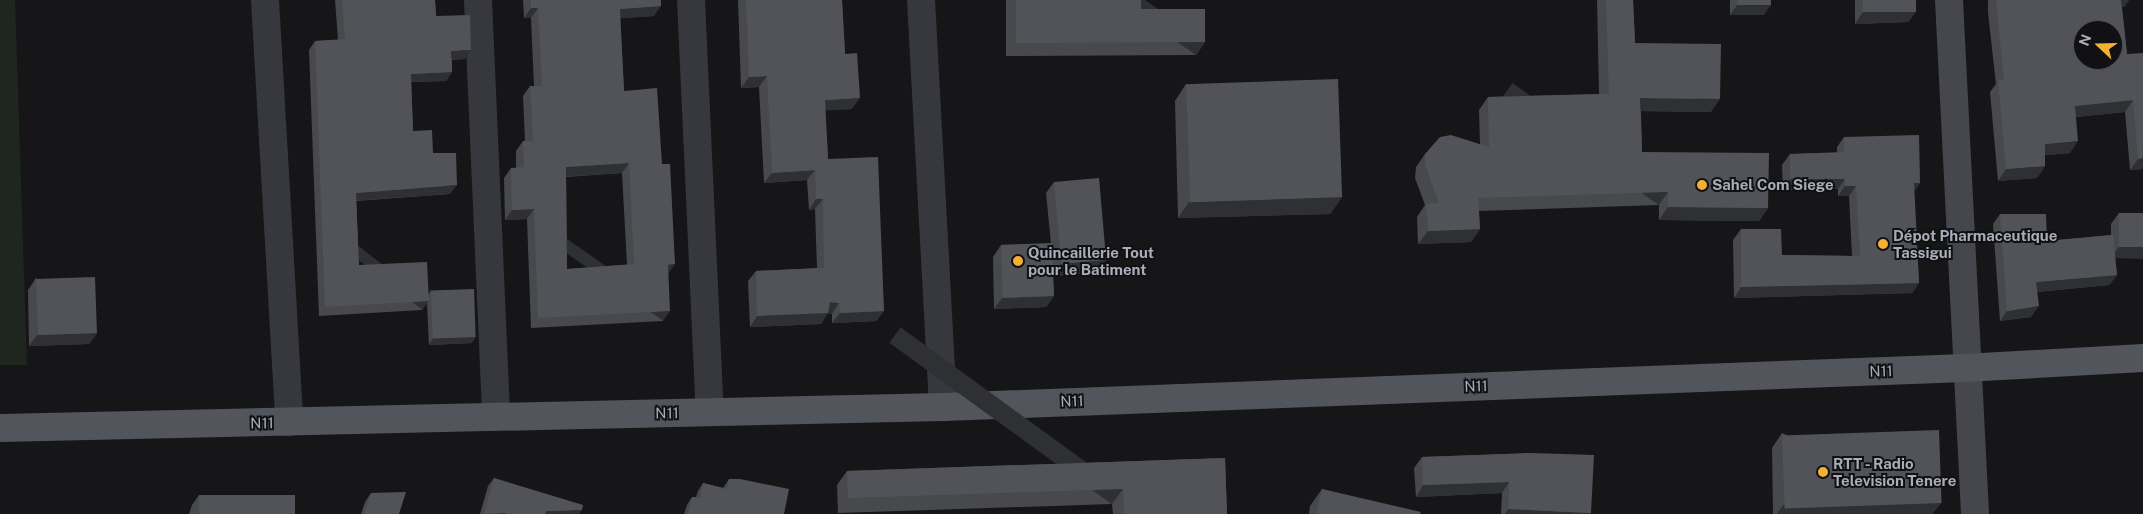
<!DOCTYPE html>
<html>
<head>
<meta charset="utf-8">
<style>
	body { margin:0 }
	#map { position:relative; width:2143px; height:514px; overflow:hidden; background:#161618; font-family:"Public Sans",sans-serif }
	div>[style] { position:absolute }
	[style*='--x'] { left:calc(var(--x)*1px); top:calc(var(--y)*1px); width:calc(var(--w)*1px); rotate:calc(var(--a)*1deg) }
	.green>* { inset:0; background:#1e261f }
	.street>* { height:28px; margin:-14px; padding:0 14px; transform-origin:14px; border-radius:14px; background:#37383d }
	.secondary>* { height:28px; margin:-14px; padding:0 14px; transform-origin:14px; border-radius:14px; background:#45474d }
	.primary>* { height:28px; margin:-14px; padding:0 14px; transform-origin:14px; border-radius:14px; background:#53555c }
	.wall>* { inset:0; background:#47494d }
	.shaded-wall>* { inset:0; background:#2f3033; transform-origin:0 0 }
	.building>* { inset:0; background:#525359; transform-origin:0 0 }
	.dots>* { width:14px; height:14px; translate:-50% -50%; box-sizing:border-box; border:2px solid #111113; border-radius:50% }
	span { translate:-50% -50%; white-space:nowrap; text-align:center; line-height:1.15; -webkit-text-stroke:4px #111113; paint-order:stroke }
	.poi-label { font-size:15px; color:#a8adb8; font-weight:700 }
	.left { translate:0 -50%; text-align:left }
	.street-label { font-size:15px; color:#a8adb8 }
	.north { position:absolute; left:2073px; top:20px; width:50px; height:50px; box-sizing:border-box; background:#111113; border:1px solid #4d4f55; border-radius:50%; rotate:291deg; font-size:14px; font-weight:700; line-height:20px; text-align:center; color:#a8adb8 }
	.north::after { content:''; display:block; margin:auto; width:18px; height:22px; background:#f2b134; clip-path:polygon(50% 0,100% 100%,50% 72%,0 100%) }
</style>
</head>
<body>
<div id="map">
	<div class="green">
		<i style="clip-path:polygon(0 0,15px 0,27px 365px,0 365px)"></i>
	</div>
	<div class="street">
		<i style="--x:265;--y:0;--w:423;--a:86.7"></i>
		<i style="--x:478;--y:0;--w:417;--a:87.5"></i>
		<i style="--x:691;--y:0;--w:412;--a:87.4"></i>
		<i style="--x:921;--y:0;--w:408;--a:86.9"></i>
	</div>
	<div class="secondary">
		<i style="--x:1949;--y:0;--w:515;--a:87.1"></i>
	</div>
	<div class="primary">
		<i style="--x:0;--y:428;--w:943;--a:-1.28"></i>
		<i style="--x:943;--y:407;--w:1023;--a:-2.19"></i>
		<i style="--x:1965;--y:368;--w:178;--a:-3.2"></i>
	</div>
	<div class="wall">
		<i style="clip-path:polygon(335px 0,435px 0,436px 16px,465px 59px,452px 60px,452px 72px,446px 81px,411px 82px,413px 131px,433px 153px,450px 194px,356px 201px,359px 265px,428px 295px,431px 290px,472px 343px,429px 345px,427px 303px,422px 310px,319px 316px,309px 50px,315px 41px,338px 40px)"></i>
		<i style="clip-path:polygon(evenodd,523px 0,661px 0,654px 16px,620px 18px,624px 91px,668px 274px,663px 321px,531px 328px,527px 219px,505px 220px,504px 178px,511px 168px,516px 168px,516px 151px,523px 141px,525px 141px,523px 96px,530px 86px,534px 86px,531px 18px,524px 18px,523px 0,622px 173px,627px 265px,567px 269px,566px 177px,622px 173px)"></i>
		<i style="clip-path:polygon(738px 0,842px 0,845px 54px,852px 109px,825px 110px,828px 159px,884px 311px,876px 321px,832px 323px,832px 314px,828px 313px,821px 324px,750px 327px,748px 281px,756px 271px,817px 268px,815px 209px,809px 210px,807px 180px,764px 183px,759px 87px,741px 88px)"></i>
		<i style="clip-path:polygon(1006px 0,1141px 0,1141px 9px,1205px 42px,1196px 55px,1006px 56px)"></i>
		<i style="clip-path:polygon(1597px 0,1633px 0,1635px 43px,1711px 112px,1641px 111px,1642px 152px,1768px 208px,1759px 221px,1659px 220px,1659px 205px,1479px 211px,1480px 229px,1471px 242px,1418px 244px,1417px 217px,1425px 205px,1415px 178px,1416px 167px,1425px 154px,1480px 144px,1479px 110px,1488px 97px,1599px 94px)"></i>
		<i style="clip-path:polygon(1730px 0,1771px 0,1764px 15px,1730px 15px)"></i>
		<i style="clip-path:polygon(1855px 0,1916px 0,1916px 11px,1908px 22px,1855px 24px)"></i>
		<i style="clip-path:polygon(1988px 0,2129px 0,2124px 7px,2122px 7px,2127px 54px,2143px 169px,2130px 170px,2125px 112px,2076px 117px,2070px 153px,2045px 155px,2045px 166px,2037px 178px,1998px 181px,1990px 92px,1996px 84px,1988px 13px)"></i>
		<i style="clip-path:polygon(1186px 84px,1342px 197px,1330px 214px,1178px 218px,1175px 101px)"></i>
		<i style="clip-path:polygon(1844px 137px,1920px 183px,1914px 191px,1919px 283px,1912px 293px,1734px 298px,1733px 240px,1741px 229px,1782px 255px,1852px 256px,1849px 196px,1838px 196px,1838px 189px,1783px 190px,1782px 165px,1790px 154px,1837px 153px,1837px 147px)"></i>
		<i style="clip-path:polygon(1054px 182px,1106px 260px,1098px 272px,1053px 276px,1054px 296px,1046px 307px,994px 309px,993px 257px,1001px 245px,1051px 244px,1046px 193px)"></i>
		<i style="clip-path:polygon(2119px 213px,2143px 213px,2115px 258px,2117px 275px,2109px 285px,2037px 292px,2031px 317px,2000px 321px,1993px 224px,2000px 214px,2047px 241px,2111px 235px,2111px 224px)"></i>
		<i style="clip-path:polygon(36px 278px,97px 333px,89px 344px,29px 346px,28px 290px)"></i>
		<i style="clip-path:polygon(1782px 433px,1941px 503px,1932px 514px,1773px 514px,1772px 448px)"></i>
		<i style="clip-path:polygon(1531px 453px,1591px 513px,1590px 514px,1501px 514px,1502px 493px,1416px 497px,1414px 468px,1422px 457px)"></i>
		<i style="clip-path:polygon(1225px 458px,1227px 514px,1113px 514px,1112px 504px,838px 513px,837px 485px,847px 471px)"></i>
		<i style="clip-path:polygon(494px 478px,579px 514px,480px 514px,488px 486px)"></i>
		<i style="clip-path:polygon(729px 479px,784px 514px,684px 514px,687px 505px,692px 497px,696px 497px,698px 491px,703px 483px,723px 488px)"></i>
		<i style="clip-path:polygon(1322px 489px,1420px 514px,1309px 514px,1310px 506px)"></i>
		<i style="clip-path:polygon(371px 493px,399px 514px,361px 514px,365px 502px)"></i>
		<i style="clip-path:polygon(199px 495px,295px 514px,189px 514px,192px 505px)"></i>
	</div>
	<div class="shaded-wall">
		<i style="clip-path:polygon(2117px 0,2129px 0,2124px 7px,2112px 7px)"></i>
		<i style="clip-path:polygon(1737px 5px,1771px 5px,1764px 15px,1730px 15px)"></i>
		<i style="clip-path:polygon(661px 6px,654px 16px,613px 19px,620px 9px)"></i>
		<i style="clip-path:polygon(531px 8px,538px 8px,531px 18px,524px 18px)"></i>
		<i style="clip-path:polygon(1916px 11px,1908px 22px,1855px 24px,1863px 12px)"></i>
		<i style="left:1205px;top:42px;width:16px;height:189px;rotate:125deg"></i>
		<i style="clip-path:polygon(471px 50px,465px 59px,445px 60px,451px 51px)"></i>
		<i style="clip-path:polygon(452px 72px,446px 81px,405px 82px,411px 74px)"></i>
		<i style="clip-path:polygon(767px 76px,759px 87px,741px 88px,749px 77px)"></i>
		<i style="clip-path:polygon(860px 98px,852px 109px,817px 111px,825px 100px)"></i>
		<i style="clip-path:polygon(1640px 98px,1720px 99px,1711px 112px,1631px 111px)"></i>
		<i style="clip-path:polygon(2133px 100px,2125px 112px,2067px 118px,2075px 106px)"></i>
		<i style="clip-path:polygon(2078px 141px,2070px 153px,2037px 156px,2045px 144px)"></i>
		<i style="clip-path:polygon(2143px 158px,2143px 169px,2130px 170px,2138px 159px)"></i>
		<i style="clip-path:polygon(629px 163px,622px 173px,559px 177px,566px 167px)"></i>
		<i style="clip-path:polygon(2045px 166px,2037px 178px,1998px 181px,2006px 169px)"></i>
		<i style="clip-path:polygon(815px 170px,807px 180px,764px 183px,772px 173px)"></i>
		<i style="clip-path:polygon(1790px 179px,1845px 179px,1838px 189px,1783px 190px)"></i>
		<i style="clip-path:polygon(1914px 183px,1920px 183px,1913px 194px)"></i>
		<i style="clip-path:polygon(457px 185px,450px 194px,350px 201px,356px 193px)"></i>
		<i style="clip-path:polygon(1845px 186px,1856px 186px,1849px 196px,1838px 196px)"></i>
		<i style="left:1668px;top:192px;width:16px;height:190px;rotate:125deg"></i>
		<i style="clip-path:polygon(1342px 197px,1330px 214px,1178px 218px,1189px 202px)"></i>
		<i style="clip-path:polygon(816px 199px,823px 199px,815px 209px,809px 210px)"></i>
		<i style="clip-path:polygon(1668px 207px,1768px 208px,1759px 221px,1659px 220px)"></i>
		<i style="clip-path:polygon(534px 209px,527px 219px,505px 220px,512px 210px)"></i>
		<i style="clip-path:polygon(1480px 229px,1471px 242px,1418px 244px,1428px 231px)"></i>
		<i style="clip-path:polygon(2119px 247px,2143px 247px,2143px 259px,2111px 258px)"></i>
		<i style="clip-path:polygon(1106px 260px,1098px 272px,1053px 276px,1061px 264px)"></i>
		<i style="clip-path:polygon(675px 264px,668px 274px,668px 265px)"></i>
		<i style="clip-path:polygon(2117px 275px,2109px 285px,2028px 293px,2036px 282px)"></i>
		<i style="clip-path:polygon(1919px 283px,1912px 293px,1734px 298px,1741px 287px)"></i>
		<i style="clip-path:polygon(1054px 296px,1046px 307px,994px 309px,1002px 298px)"></i>
		<i style="left:429px;top:301px;width:11px;height:104px;rotate:128deg"></i>
		<i style="clip-path:polygon(830px 302px,839px 303px,832px 314px,828px 313px,821px 324px,750px 327px,757px 316px)"></i>
		<i style="clip-path:polygon(2039px 306px,2031px 317px,2000px 321px,2007px 311px)"></i>
		<i style="left:670px;top:311px;width:12px;height:132px;rotate:125deg"></i>
		<i style="clip-path:polygon(884px 311px,876px 321px,832px 323px,840px 313px)"></i>
		<i style="clip-path:polygon(97px 333px,89px 344px,29px 346px,37px 335px)"></i>
		<i style="clip-path:polygon(476px 337px,472px 343px,429px 345px,433px 338px)"></i>
		<i style="clip-path:polygon(1509px 482px,1502px 493px,1416px 497px,1423px 485px)"></i>
		<i style="left:1123px;top:489px;width:19px;height:275px;rotate:126deg"></i>
		<i style="clip-path:polygon(1941px 503px,1932px 514px,1777px 514px,1783px 505px)"></i>
		<i style="clip-path:polygon(1508px 509px,1591px 513px,1590px 514px,1505px 514px)"></i>
		<i style="clip-path:polygon(582px 510px,579px 514px,544px 514px,546px 511px)"></i>
		<i style="clip-path:polygon(506px 513px,505px 514px,483px 514px,484px 514px)"></i>
	</div>
	<div class="building">
		<i style="clip-path:polygon(342px 0,435px 0,436px 16px,470px 15px,471px 50px,451px 51px,452px 72px,411px 74px,413px 131px,432px 130px,433px 153px,456px 153px,457px 185px,356px 193px,359px 265px,427px 262px,429px 301px,325px 307px,315px 41px,345px 39px)"></i>
		<i style="clip-path:polygon(evenodd,531px 0,661px 0,661px 6px,620px 9px,624px 91px,657px 88px,662px 164px,670px 164px,675px 264px,668px 265px,670px 311px,538px 318px,534px 209px,512px 210px,511px 168px,524px 167px,523px 141px,533px 141px,530px 86px,542px 86px,538px 8px,531px 8px,531px 0,629px 163px,634px 264px,567px 269px,566px 167px,629px 163px)"></i>
		<i style="clip-path:polygon(746px 0,842px 0,845px 54px,857px 53px,860px 98px,825px 100px,828px 159px,878px 157px,884px 311px,840px 313px,839px 303px,830px 302px,828px 313px,757px 316px,756px 271px,824px 268px,823px 199px,816px 199px,815px 170px,772px 173px,767px 76px,749px 77px)"></i>
		<i style="clip-path:polygon(1016px 0,1141px 0,1141px 9px,1205px 9px,1205px 42px,1016px 43px)"></i>
		<i style="clip-path:polygon(1606px 0,1633px 0,1635px 43px,1721px 44px,1720px 99px,1640px 98px,1642px 152px,1769px 153px,1768px 208px,1668px 207px,1668px 192px,1478px 198px,1480px 229px,1428px 231px,1426px 204px,1439px 203px,1425px 165px,1425px 154px,1440px 137px,1451px 135px,1489px 147px,1488px 97px,1609px 94px)"></i>
		<i style="left:1737px;top:0;width:34px;height:5px"></i>
		<i style="left:1863px;top:0;width:53px;height:12px"></i>
		<i style="clip-path:polygon(evenodd,1996px 0,2121px 0,2127px 54px,2143px 53px,2143px 158px,2138px 159px,2133px 100px,2075px 106px,2078px 141px,2045px 144px,2045px 166px,2006px 169px,1998px 80px,2004px 80px,1996px 0,2083px 30px,2113px 30px,2113px 60px,2083px 60px,2083px 30px)"></i>
		<i style="left:1338px;top:79px;width:118px;height:152px;rotate:88deg"></i>
		<i style="clip-path:polygon(1919px 135px,1920px 183px,1914px 183px,1919px 283px,1741px 287px,1741px 229px,1781px 229px,1782px 255px,1860px 256px,1856px 186px,1845px 186px,1845px 179px,1790px 179px,1790px 154px,1844px 152px,1844px 137px)"></i>
		<i style="left:1099px;top:178px;width:82px;height:45px;rotate:85deg"></i>
		<i style="left:2119px;top:213px;width:24px;height:34px"></i>
		<i style="clip-path:polygon(2000px 214px,2046px 214px,2047px 241px,2113px 235px,2117px 275px,2036px 282px,2039px 306px,2007px 311px)"></i>
		<i style="left:1052px;top:243px;width:53px;height:51px;rotate:88deg"></i>
		<i style="left:95px;top:277px;width:56px;height:59px;rotate:88deg"></i>
		<i style="left:474px;top:289px;width:48px;height:43px;rotate:88deg"></i>
		<i style="left:1939px;top:430px;width:73px;height:157px;rotate:88deg"></i>
		<i style="clip-path:polygon(1531px 453px,1594px 455px,1591px 513px,1508px 509px,1509px 482px,1423px 485px,1422px 457px)"></i>
		<i style="clip-path:polygon(1225px 458px,1227px 514px,1124px 514px,1123px 489px,848px 498px,847px 471px)"></i>
		<i style="clip-path:polygon(494px 478px,583px 505px,582px 510px,546px 511px,545px 514px,506px 514px,506px 513px,484px 514px)"></i>
		<i style="clip-path:polygon(729px 479px,740px 479px,789px 489px,784px 514px,688px 514px,692px 497px,700px 498px,703px 483px,727px 489px)"></i>
		<i style="clip-path:polygon(1322px 489px,1421px 512px,1420px 514px,1316px 514px)"></i>
		<i style="clip-path:polygon(406px 492px,399px 514px,364px 514px,371px 493px)"></i>
		<i style="left:199px;top:495px;width:96px;height:20px"></i>
	</div>
	<div class="dots">
		<i style="left:1702px;top:185px;background:#f2b134"></i>
		<i style="left:1883px;top:244px;background:#f2b134"></i>
		<i style="left:1018px;top:261px;background:#f2b134"></i>
		<i style="left:1823px;top:472px;background:#f2b134"></i>
	</div>
	<div class="poi-label">
		<span class="left" style="left:1712px;top:185px">Sahel Com Siege</span>
		<span class="left" style="left:1893px;top:244px">Dépot Pharmaceutique<br>Tassigui</span>
		<span class="left" style="left:1028px;top:261px">Quincaillerie Tout<br>pour le Batiment</span>
		<span class="left" style="left:1833px;top:472px">RTT - Radio<br>Television Tenere</span>
	</div>
	<div class="street-label">
		<span style="left:1881px;top:371px;rotate:-2deg">N11</span>
		<span style="left:1476px;top:386px;rotate:-2deg">N11</span>
		<span style="left:1072px;top:401px;rotate:-2deg">N11</span>
		<span style="left:667px;top:413px;rotate:-1deg">N11</span>
		<span style="left:262px;top:423px;rotate:-1deg">N11</span>
	</div>
	<div class="north">N</div>
</div>
</body>
</html>
